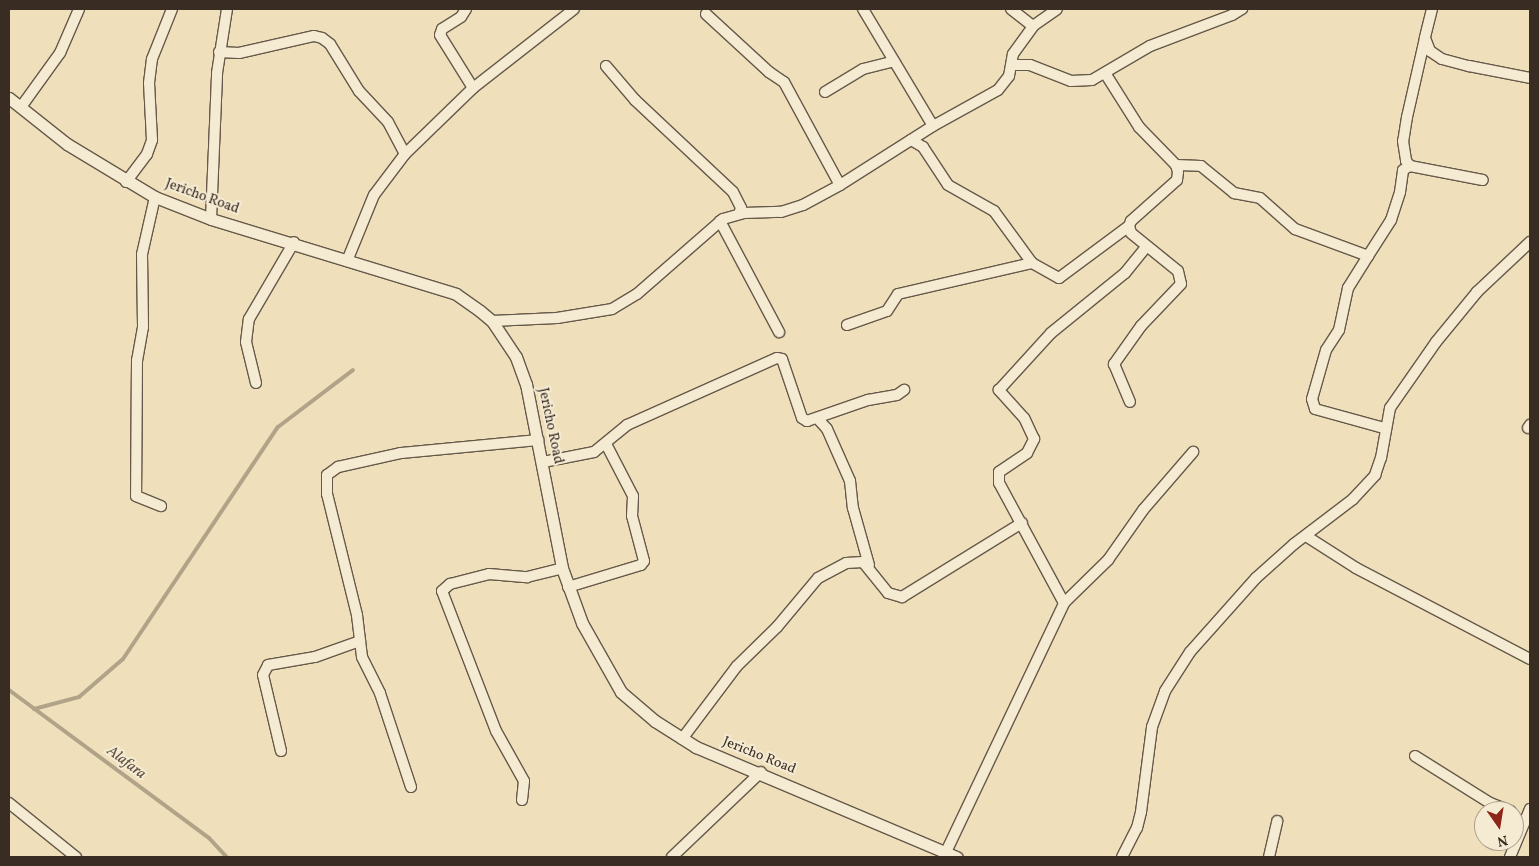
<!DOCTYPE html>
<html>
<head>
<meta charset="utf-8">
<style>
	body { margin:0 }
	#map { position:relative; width:1539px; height:866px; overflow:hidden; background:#efe0bb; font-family:Vollkorn,serif }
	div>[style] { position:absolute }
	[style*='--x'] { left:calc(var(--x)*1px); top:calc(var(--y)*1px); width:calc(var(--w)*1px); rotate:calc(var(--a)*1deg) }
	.stream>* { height:4px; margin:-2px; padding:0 2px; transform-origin:2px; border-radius:2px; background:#b1a387 }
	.roads { filter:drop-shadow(1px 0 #665949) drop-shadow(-1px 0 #665949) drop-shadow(0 1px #665949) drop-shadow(0 -1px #665949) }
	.minor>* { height:10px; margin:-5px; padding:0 5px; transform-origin:5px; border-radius:5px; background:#f5ebd3 }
	.tertiary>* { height:11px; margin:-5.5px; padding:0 5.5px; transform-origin:5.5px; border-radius:5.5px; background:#f5ebd3 }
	span { translate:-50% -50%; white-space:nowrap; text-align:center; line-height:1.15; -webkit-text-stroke:4px #f5ebd3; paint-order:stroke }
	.street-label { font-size:14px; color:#392c23 }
	.water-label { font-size:15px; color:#5d5041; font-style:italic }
	.frame { position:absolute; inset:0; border:10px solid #392c23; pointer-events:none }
	.north { position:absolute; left:1474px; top:801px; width:50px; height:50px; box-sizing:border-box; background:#f5ebd3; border:1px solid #aa9f8d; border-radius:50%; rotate:167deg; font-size:14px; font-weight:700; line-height:20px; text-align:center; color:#392c23 }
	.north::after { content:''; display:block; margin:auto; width:18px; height:22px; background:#8f2418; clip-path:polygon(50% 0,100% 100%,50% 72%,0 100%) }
</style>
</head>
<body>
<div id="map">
	<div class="stream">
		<i style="--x:9;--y:690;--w:249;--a:36.5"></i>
		<i style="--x:209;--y:838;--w:26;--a:47"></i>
		<i style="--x:34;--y:709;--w:47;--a:-14.9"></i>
		<i style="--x:79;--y:697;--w:58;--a:-40.8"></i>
		<i style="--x:123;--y:659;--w:279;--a:-56.3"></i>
		<i style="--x:278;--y:427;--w:94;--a:-37.2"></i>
	</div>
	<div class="roads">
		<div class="minor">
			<i style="--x:466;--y:9;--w:9;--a:122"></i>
			<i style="--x:461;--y:17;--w:22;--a:148"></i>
			<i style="--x:442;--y:29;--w:6;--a:108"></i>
			<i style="--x:440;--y:35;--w:62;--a:58.1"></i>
			<i style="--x:863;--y:9;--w:136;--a:59.1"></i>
			<i style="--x:1011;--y:9;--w:28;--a:38"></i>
			<i style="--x:1432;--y:9;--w:30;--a:104"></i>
			<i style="--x:1425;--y:38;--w:14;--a:69"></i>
			<i style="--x:1430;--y:51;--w:14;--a:34"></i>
			<i style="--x:1442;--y:59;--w:28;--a:15"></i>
			<i style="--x:1469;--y:66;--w:62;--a:11.1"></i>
			<i style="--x:706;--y:14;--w:86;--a:42.6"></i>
			<i style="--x:769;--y:72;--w:18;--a:34"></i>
			<i style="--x:784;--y:82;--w:117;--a:61.5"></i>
			<i style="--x:1425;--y:38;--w:81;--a:102.8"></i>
			<i style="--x:1407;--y:117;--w:24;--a:99"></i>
			<i style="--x:1403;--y:141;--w:20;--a:81"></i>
			<i style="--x:1406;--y:161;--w:6;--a:51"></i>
			<i style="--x:1410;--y:166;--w:74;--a:10.9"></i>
			<i style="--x:219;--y:52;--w:20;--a:3"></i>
			<i style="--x:239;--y:53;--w:77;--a:-12.8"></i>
			<i style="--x:314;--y:36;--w:8;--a:14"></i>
			<i style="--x:322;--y:38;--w:10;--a:37"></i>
			<i style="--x:330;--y:44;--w:55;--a:58.3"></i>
			<i style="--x:359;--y:91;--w:42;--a:46.9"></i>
			<i style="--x:388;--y:122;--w:36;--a:62"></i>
			<i style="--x:1012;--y:65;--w:18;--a:0"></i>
			<i style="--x:1030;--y:65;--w:44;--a:21.3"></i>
			<i style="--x:1071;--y:81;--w:21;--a:-3"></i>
			<i style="--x:1092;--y:80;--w:67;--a:-30.4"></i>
			<i style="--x:1150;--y:46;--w:88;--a:-20.7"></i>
			<i style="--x:1232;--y:15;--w:12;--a:-31"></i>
			<i style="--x:606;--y:66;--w:45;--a:49.5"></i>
			<i style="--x:635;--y:100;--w:134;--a:43.2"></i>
			<i style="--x:733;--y:192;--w:18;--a:63"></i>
			<i style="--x:741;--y:208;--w:6;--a:108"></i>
			<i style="--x:1105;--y:73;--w:64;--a:57.8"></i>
			<i style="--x:1139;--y:127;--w:53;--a:45.8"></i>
			<i style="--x:1176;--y:165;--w:7;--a:74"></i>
			<i style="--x:1178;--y:172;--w:8;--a:97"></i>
			<i style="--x:1177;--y:180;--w:62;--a:138.3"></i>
			<i style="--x:1131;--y:221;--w:5;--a:112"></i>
			<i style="--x:1129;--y:226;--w:7;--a:74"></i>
			<i style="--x:1131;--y:233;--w:60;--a:39"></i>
			<i style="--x:1178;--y:271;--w:13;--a:77"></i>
			<i style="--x:1181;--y:284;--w:58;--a:133.6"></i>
			<i style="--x:1141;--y:326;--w:47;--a:125.4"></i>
			<i style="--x:1114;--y:364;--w:41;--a:67.2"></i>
			<i style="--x:825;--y:92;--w:44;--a:-31.2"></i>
			<i style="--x:863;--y:69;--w:32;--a:-14"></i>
			<i style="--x:21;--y:107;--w:67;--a:-54.2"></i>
			<i style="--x:60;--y:53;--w:48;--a:-66.6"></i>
			<i style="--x:911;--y:140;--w:14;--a:30"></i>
			<i style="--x:923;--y:147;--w:45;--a:56.7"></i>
			<i style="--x:948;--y:185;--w:53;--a:29.5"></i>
			<i style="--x:994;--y:211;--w:64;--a:53.8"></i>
			<i style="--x:1032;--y:263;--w:31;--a:29"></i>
			<i style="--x:1059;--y:278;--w:87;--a:-36.6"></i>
			<i style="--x:1176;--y:165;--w:25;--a:2"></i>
			<i style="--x:1201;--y:166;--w:43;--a:39.3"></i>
			<i style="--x:1234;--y:193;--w:26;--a:11"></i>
			<i style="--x:1260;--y:198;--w:47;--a:41.5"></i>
			<i style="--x:1295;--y:229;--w:78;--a:20.3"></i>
			<i style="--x:1368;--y:256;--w:43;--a:-57.4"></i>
			<i style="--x:1391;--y:220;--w:29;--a:-72"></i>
			<i style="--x:1400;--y:192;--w:22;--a:-82"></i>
			<i style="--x:1403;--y:170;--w:8;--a:-30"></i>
			<i style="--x:126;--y:182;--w:35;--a:-53"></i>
			<i style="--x:147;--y:154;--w:15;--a:-70"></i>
			<i style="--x:152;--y:140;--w:57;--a:-93"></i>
			<i style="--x:149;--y:83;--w:24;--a:-83"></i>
			<i style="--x:152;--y:59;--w:54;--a:-68.2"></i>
			<i style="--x:155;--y:197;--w:58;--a:102.8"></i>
			<i style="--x:142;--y:254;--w:73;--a:89.2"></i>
			<i style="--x:143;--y:327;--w:34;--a:100"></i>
			<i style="--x:137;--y:360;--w:136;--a:90.4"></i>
			<i style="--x:136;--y:496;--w:27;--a:22"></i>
			<i style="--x:211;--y:219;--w:146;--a:-87.6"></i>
			<i style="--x:217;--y:73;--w:65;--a:-81.1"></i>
			<i style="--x:720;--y:221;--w:126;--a:62"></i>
			<i style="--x:1368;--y:256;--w:38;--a:122"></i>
			<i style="--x:1348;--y:288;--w:43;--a:102.1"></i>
			<i style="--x:1339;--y:330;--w:24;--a:123"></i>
			<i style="--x:1326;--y:350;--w:51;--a:105.9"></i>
			<i style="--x:1312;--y:399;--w:10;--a:73"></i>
			<i style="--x:1315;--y:409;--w:72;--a:15.4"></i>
			<i style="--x:347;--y:261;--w:71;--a:-67.8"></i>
			<i style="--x:374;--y:195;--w:51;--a:-52.9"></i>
			<i style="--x:405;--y:154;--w:95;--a:-44.1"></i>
			<i style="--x:473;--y:88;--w:128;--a:-38"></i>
			<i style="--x:492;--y:321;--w:65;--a:-2.6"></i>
			<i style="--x:557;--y:318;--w:56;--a:-9.3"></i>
			<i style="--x:612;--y:309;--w:29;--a:-31"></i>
			<i style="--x:637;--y:294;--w:114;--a:-41.1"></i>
			<i style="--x:723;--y:219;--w:22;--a:-16"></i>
			<i style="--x:744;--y:213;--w:37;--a:-2"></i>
			<i style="--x:781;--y:212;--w:23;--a:-18"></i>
			<i style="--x:803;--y:205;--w:42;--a:-28.4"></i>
			<i style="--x:840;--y:185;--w:110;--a:-32.4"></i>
			<i style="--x:933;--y:126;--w:74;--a:-29"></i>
			<i style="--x:998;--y:90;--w:18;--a:-52"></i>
			<i style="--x:1009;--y:76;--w:22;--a:-80"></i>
			<i style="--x:1013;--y:54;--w:34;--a:-54"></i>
			<i style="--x:1033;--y:26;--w:29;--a:-35"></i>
			<i style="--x:847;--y:325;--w:42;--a:-19.3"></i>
			<i style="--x:887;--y:311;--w:20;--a:-57"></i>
			<i style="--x:898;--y:294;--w:138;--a:-13"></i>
			<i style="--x:256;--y:383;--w:42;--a:-103.7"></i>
			<i style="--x:246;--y:342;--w:23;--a:-83"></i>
			<i style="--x:249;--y:319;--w:89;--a:-59.7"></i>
			<i style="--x:818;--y:419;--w:13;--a:48"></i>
			<i style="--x:827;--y:429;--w:57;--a:66.1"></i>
			<i style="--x:850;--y:481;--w:27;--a:84"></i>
			<i style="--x:853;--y:508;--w:59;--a:74.3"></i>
			<i style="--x:1528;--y:428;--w:4;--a:-56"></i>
			<i style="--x:543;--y:462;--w:52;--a:-11.1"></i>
			<i style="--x:594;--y:452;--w:43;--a:-39.3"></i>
			<i style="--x:627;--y:425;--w:164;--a:-24.1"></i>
			<i style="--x:777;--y:358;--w:5;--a:11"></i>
			<i style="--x:782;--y:359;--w:62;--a:71.3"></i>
			<i style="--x:802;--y:418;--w:6;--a:31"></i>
			<i style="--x:807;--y:421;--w:65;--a:-19"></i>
			<i style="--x:868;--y:400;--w:29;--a:-10"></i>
			<i style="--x:897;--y:395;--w:9;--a:-36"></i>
			<i style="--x:1306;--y:536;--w:59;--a:32.6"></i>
			<i style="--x:1356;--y:568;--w:196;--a:27.6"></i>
			<i style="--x:568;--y:587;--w:76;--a:-16.8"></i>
			<i style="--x:641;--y:565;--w:5;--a:-53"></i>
			<i style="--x:644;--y:561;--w:47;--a:-104.9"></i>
			<i style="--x:632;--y:516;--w:20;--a:-87"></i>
			<i style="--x:633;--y:496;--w:59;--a:-117.4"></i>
			<i style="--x:1064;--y:603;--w:136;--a:-118.4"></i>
			<i style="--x:999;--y:483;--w:11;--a:-90"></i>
			<i style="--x:999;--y:472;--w:34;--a:-34"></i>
			<i style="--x:1027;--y:453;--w:16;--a:-63"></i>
			<i style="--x:1034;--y:439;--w:23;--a:-115"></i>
			<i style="--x:1024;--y:418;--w:38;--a:-132"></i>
			<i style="--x:999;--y:390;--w:77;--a:-47.6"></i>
			<i style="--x:1051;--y:333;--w:95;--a:-39"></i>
			<i style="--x:1125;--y:273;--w:33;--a:-51"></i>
			<i style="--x:682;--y:739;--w:91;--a:-53"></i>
			<i style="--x:737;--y:666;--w:56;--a:-44.3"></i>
			<i style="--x:777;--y:627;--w:64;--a:-50.1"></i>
			<i style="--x:818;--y:578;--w:32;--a:-28"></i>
			<i style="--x:846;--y:563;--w:17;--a:-3"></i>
			<i style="--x:863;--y:562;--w:40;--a:51"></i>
			<i style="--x:888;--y:593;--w:15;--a:16"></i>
			<i style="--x:902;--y:597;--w:141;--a:-31.7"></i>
			<i style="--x:281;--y:751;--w:78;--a:-103.3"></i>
			<i style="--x:263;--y:675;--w:11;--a:-63"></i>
			<i style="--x:268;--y:665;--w:48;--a:-9.7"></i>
			<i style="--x:315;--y:657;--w:48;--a:-19.6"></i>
			<i style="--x:1415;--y:756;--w:89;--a:32.1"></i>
			<i style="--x:1490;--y:803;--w:22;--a:21"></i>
			<i style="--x:411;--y:787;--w:99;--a:-108.3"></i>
			<i style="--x:380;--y:693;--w:40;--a:-116.6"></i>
			<i style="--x:362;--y:657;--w:42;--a:-96.8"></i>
			<i style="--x:357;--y:615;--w:125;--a:-103.9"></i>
			<i style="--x:327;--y:494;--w:19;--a:-90"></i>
			<i style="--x:327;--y:475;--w:14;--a:-36"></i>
			<i style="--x:338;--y:467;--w:65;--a:-12.5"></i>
			<i style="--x:401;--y:453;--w:138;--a:-5.4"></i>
			<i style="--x:522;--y:800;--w:19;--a:-84"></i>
			<i style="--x:524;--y:781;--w:57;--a:-119.2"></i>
			<i style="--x:496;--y:731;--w:150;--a:-111.1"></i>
			<i style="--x:442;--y:591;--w:11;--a:-41"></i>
			<i style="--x:450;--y:584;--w:40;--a:-14.4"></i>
			<i style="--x:489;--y:574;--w:38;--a:5"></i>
			<i style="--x:527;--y:577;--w:36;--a:-14"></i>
			<i style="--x:9;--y:803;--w:86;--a:38.9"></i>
			<i style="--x:946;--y:852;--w:276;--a:-64.6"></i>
			<i style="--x:1064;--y:603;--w:62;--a:-44.3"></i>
			<i style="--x:1108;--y:560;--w:61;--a:-55"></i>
			<i style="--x:1143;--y:510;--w:77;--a:-49.2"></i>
			<i style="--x:672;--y:857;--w:123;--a:-43.7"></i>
			<i style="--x:1122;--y:857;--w:33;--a:-63"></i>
			<i style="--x:1137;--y:828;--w:16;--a:-76"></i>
			<i style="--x:1141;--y:812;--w:86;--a:-82.6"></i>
			<i style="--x:1152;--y:727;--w:38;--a:-70"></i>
			<i style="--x:1165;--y:691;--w:46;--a:-57.3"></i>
			<i style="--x:1190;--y:652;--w:99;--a:-48.3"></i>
			<i style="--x:1256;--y:578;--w:51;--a:-41.8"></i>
			<i style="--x:1294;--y:544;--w:74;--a:-37.3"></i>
			<i style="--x:1353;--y:499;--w:33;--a:-47"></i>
			<i style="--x:1375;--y:475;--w:18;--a:-71"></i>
			<i style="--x:1381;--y:458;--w:51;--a:-79.8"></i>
			<i style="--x:1390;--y:408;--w:80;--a:-55.1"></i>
			<i style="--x:1436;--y:342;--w:65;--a:-50.6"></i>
			<i style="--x:1477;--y:292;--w:73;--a:-43.3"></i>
			<i style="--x:1269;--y:857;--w:37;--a:-77"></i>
			<i style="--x:1510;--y:857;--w:52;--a:-67.4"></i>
		</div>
		<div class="tertiary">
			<i style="--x:9;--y:98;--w:74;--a:38.4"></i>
			<i style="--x:67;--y:144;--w:103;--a:31.1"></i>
			<i style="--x:155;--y:197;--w:60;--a:21.4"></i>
			<i style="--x:211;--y:219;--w:256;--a:17"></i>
			<i style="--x:456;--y:294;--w:29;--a:35"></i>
			<i style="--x:480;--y:311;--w:16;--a:40"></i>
			<i style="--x:492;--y:321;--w:43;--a:56.3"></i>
			<i style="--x:516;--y:357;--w:29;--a:70"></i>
			<i style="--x:526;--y:384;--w:187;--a:78.9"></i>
			<i style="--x:562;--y:568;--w:59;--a:70"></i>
			<i style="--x:582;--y:623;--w:79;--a:60.5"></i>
			<i style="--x:621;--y:692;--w:45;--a:40.5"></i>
			<i style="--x:655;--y:721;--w:49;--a:32.4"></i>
			<i style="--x:696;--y:747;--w:283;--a:22.9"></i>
		</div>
	</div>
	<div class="street-label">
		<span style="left:202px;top:197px;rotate:20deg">Jericho Road</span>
		<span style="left:550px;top:426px;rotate:78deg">Jericho Road</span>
		<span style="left:759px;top:756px;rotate:22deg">Jericho Road</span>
	</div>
	<div class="water-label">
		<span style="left:126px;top:763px;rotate:37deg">Alafara</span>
	</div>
	<div class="frame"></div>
	<div class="north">N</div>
</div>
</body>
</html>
